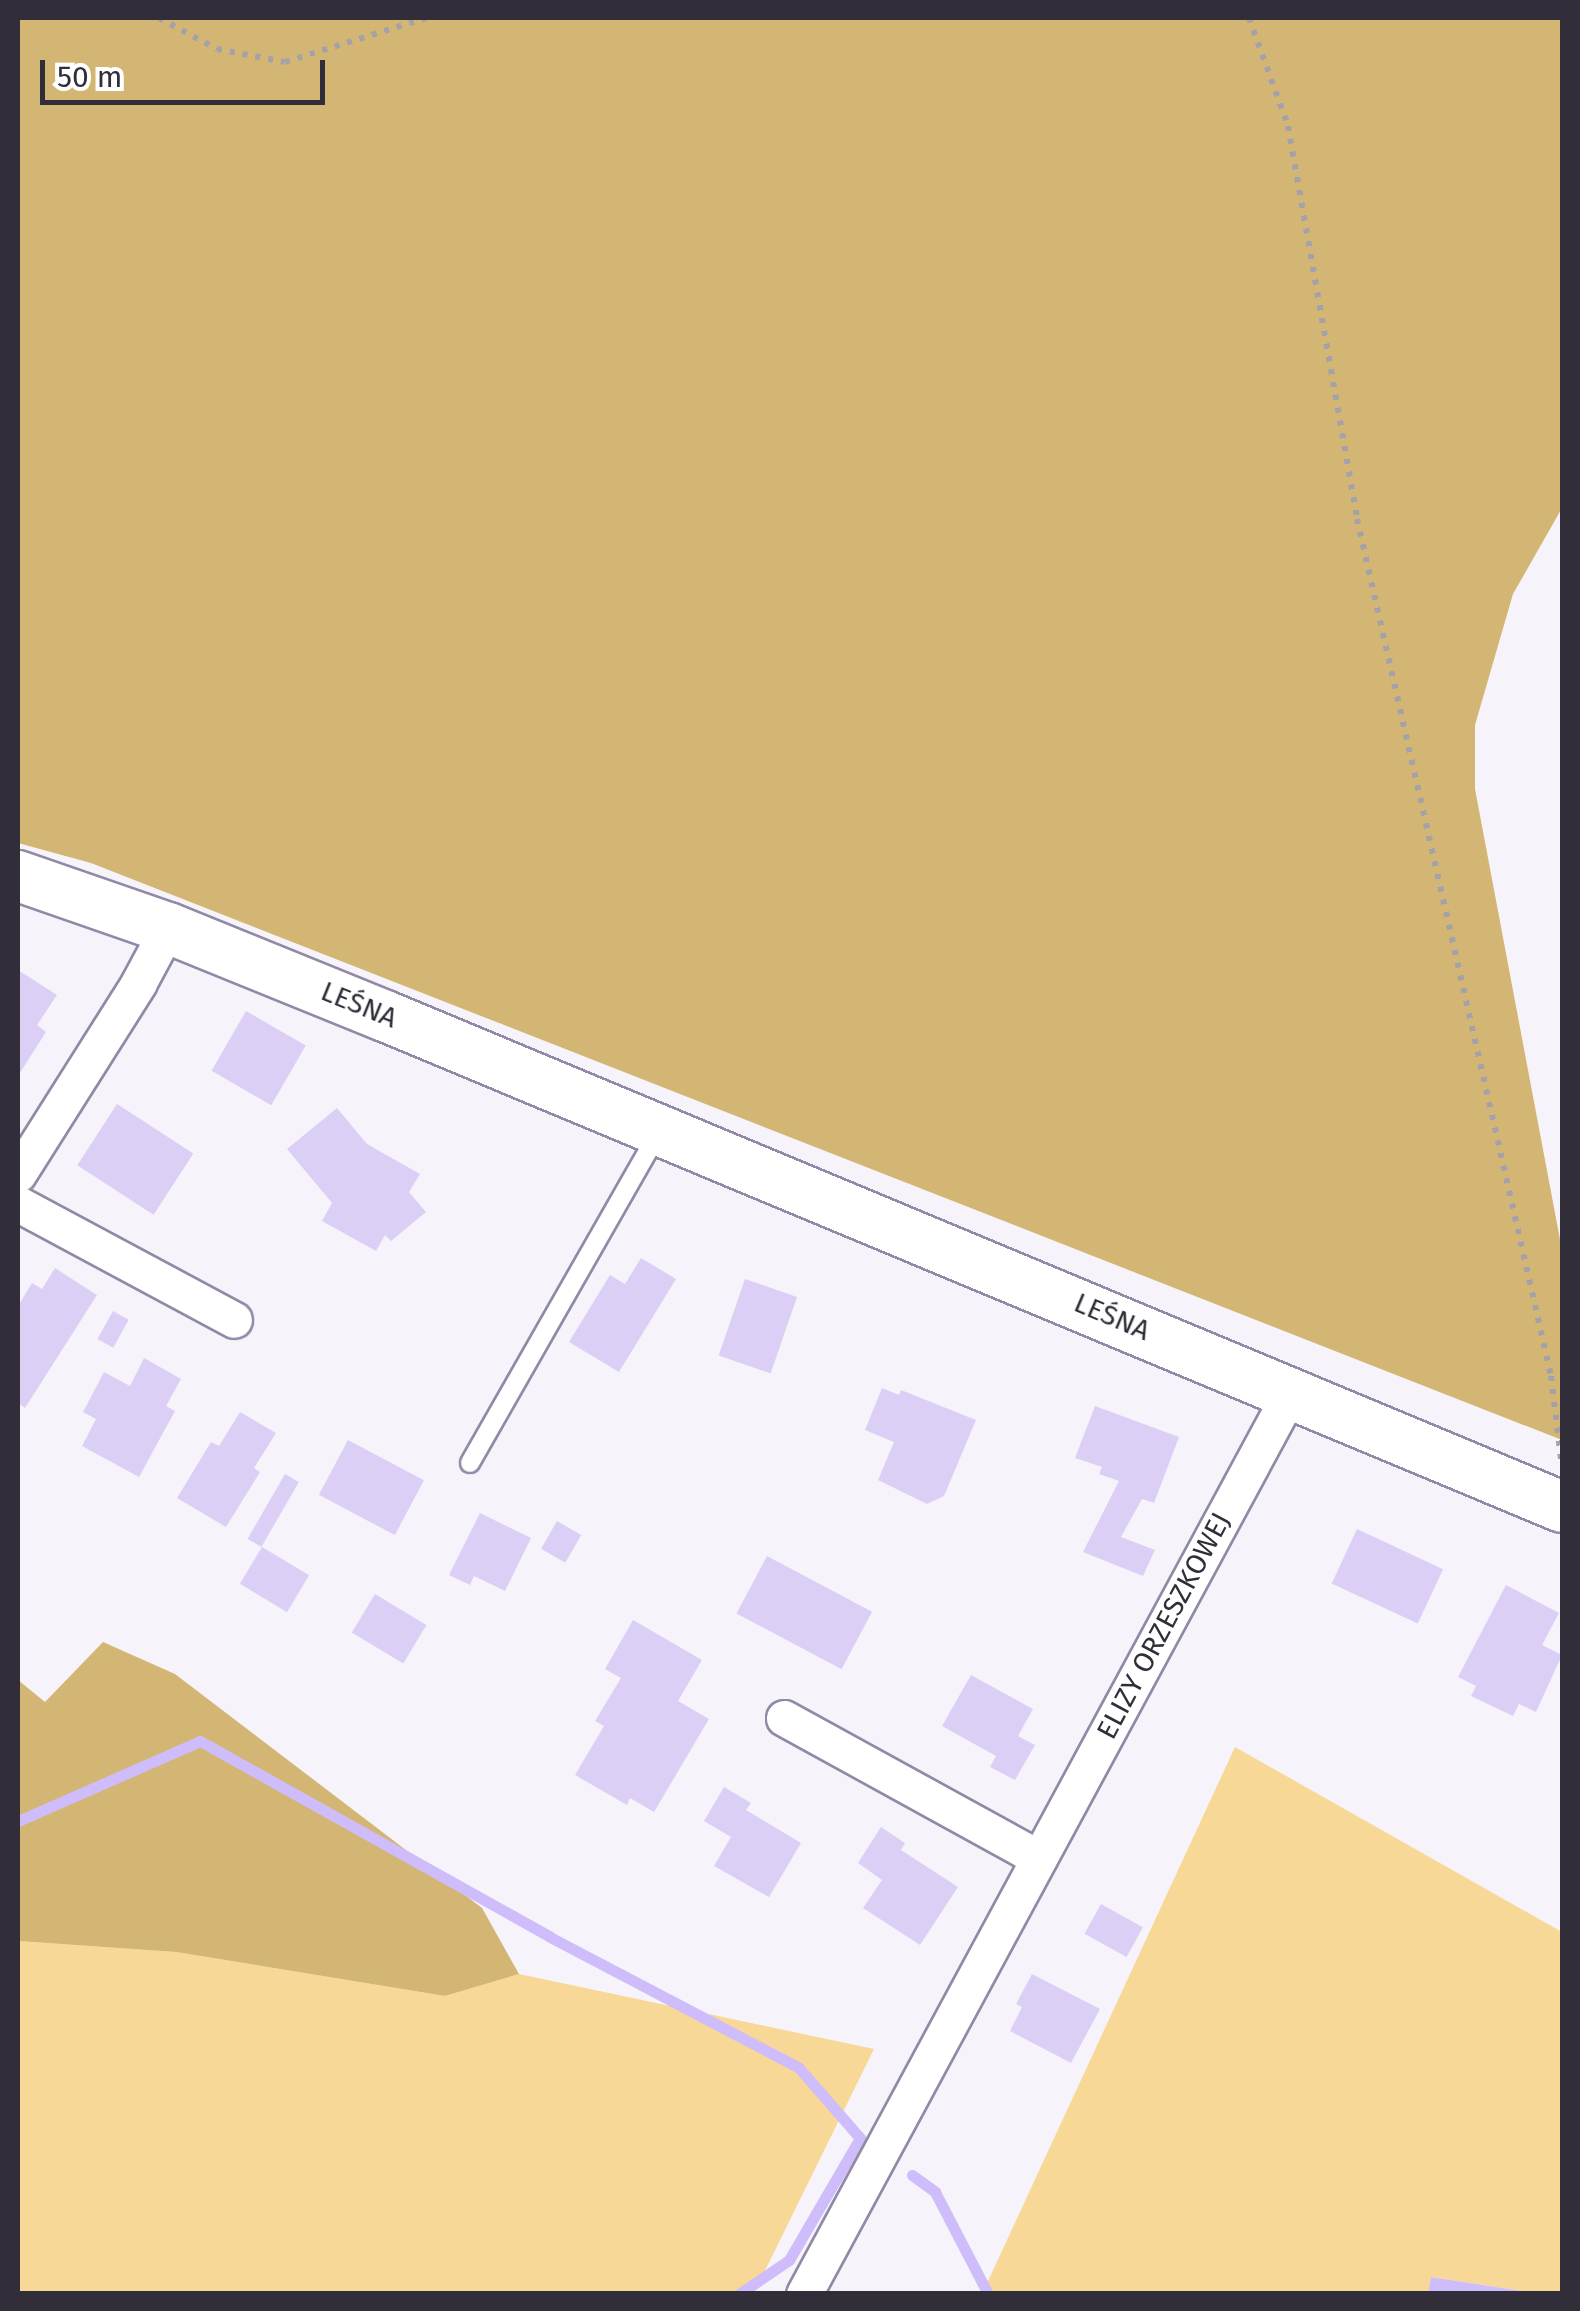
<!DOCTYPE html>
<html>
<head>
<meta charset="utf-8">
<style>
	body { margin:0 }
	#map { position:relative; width:1580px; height:2311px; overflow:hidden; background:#f6f4fa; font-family:"Fira Sans",sans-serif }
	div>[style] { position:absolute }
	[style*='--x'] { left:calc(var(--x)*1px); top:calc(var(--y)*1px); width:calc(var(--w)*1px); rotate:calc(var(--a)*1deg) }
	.green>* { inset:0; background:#f7d896 }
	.forest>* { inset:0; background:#d3b674 }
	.water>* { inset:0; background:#cfbcfb }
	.stream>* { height:11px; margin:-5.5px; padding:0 5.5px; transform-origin:5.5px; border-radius:5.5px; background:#cfbcfb }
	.building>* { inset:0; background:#dbcff6; transform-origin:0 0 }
	.path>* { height:6px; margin-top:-3px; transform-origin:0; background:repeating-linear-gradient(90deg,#a4a1a9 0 5px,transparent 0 13px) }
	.roads { filter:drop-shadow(2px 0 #9189a5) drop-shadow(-2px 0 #9189a5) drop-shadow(0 2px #9189a5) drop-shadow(0 -2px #9189a5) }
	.lane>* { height:18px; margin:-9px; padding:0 9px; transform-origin:9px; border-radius:9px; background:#fff }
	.street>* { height:35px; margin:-17.5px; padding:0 17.5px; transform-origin:17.5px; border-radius:17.5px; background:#fff }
	.secondary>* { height:50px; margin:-25px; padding:0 25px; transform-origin:25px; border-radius:25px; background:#fff }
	span { translate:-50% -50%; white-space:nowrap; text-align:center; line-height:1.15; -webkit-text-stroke:10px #fff; paint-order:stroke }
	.street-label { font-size:28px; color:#312e39 }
	.frame { position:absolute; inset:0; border:20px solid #312e39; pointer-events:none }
	.scale { position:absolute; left:40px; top:60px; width:285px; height:45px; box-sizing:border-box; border:5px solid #312e39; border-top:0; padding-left:12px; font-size:30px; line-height:35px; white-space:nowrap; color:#312e39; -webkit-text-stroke:8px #fff; paint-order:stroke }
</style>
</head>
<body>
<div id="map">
	<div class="green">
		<i style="clip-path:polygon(1235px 1747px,1562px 1932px,1562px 2293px,1535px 2293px,1431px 2277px,1428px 2294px,982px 2294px)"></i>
		<i style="clip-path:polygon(18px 1941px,176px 1952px,445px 1996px,519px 1974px,874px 2049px,754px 2293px,18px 2293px)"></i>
	</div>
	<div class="forest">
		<i style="clip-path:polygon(18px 18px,1562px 18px,1562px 508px,1513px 594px,1475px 725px,1475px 789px,1562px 1250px,1562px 1440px,91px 863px,18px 843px)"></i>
		<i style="clip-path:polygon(103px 1642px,175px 1674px,482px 1908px,519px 1974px,445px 1996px,176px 1952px,18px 1941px,18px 1680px,45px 1702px)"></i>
	</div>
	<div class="water">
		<i style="clip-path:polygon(1431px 2277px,1535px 2293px,1428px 2293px)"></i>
	</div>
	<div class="stream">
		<i style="--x:18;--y:1821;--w:199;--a:-23.7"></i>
		<i style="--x:200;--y:1741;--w:401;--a:29.2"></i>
		<i style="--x:550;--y:1937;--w:281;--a:27.7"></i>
		<i style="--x:799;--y:2068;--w:93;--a:48.9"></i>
		<i style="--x:860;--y:2138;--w:141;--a:120.2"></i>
		<i style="--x:789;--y:2260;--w:60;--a:145.8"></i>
		<i style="--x:912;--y:2175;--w:29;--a:36"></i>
		<i style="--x:935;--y:2192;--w:115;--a:62.5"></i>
	</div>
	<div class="building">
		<i style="clip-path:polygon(18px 970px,57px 995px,37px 1025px,46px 1032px,18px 1076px)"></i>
		<i style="left:246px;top:1011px;width:69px;height:69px;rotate:30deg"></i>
		<i style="left:117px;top:1104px;width:91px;height:73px;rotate:33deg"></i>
		<i style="clip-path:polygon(337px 1108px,367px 1144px,420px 1174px,409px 1192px,426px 1212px,391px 1241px,385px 1235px,376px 1251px,322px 1221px,332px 1203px,287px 1149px)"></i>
		<i style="clip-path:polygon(641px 1258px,676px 1279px,619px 1372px,569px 1342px,610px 1275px,625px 1284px)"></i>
		<i style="clip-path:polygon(55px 1268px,97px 1295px,25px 1408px,18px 1403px,18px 1306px,32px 1283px,42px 1289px)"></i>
		<i style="left:745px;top:1279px;width:55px;height:81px;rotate:19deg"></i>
		<i style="left:113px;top:1311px;width:18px;height:32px;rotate:29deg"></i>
		<i style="clip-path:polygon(144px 1358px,181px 1379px,166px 1406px,175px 1411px,139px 1477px,82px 1446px,96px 1419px,83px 1412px,104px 1372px,130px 1386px)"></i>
		<i style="clip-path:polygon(882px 1388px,899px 1395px,901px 1390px,976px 1420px,944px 1496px,927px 1504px,878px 1480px,894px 1442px,865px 1430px)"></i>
		<i style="clip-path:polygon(1095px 1406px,1179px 1437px,1154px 1503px,1142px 1499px,1121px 1537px,1155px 1550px,1143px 1576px,1083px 1552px,1119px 1481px,1099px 1474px,1102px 1467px,1075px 1458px)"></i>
		<i style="clip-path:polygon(240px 1412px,276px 1433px,254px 1468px,260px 1472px,226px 1527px,177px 1498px,211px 1442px,219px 1446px)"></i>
		<i style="left:348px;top:1440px;width:86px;height:62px;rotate:28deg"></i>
		<i style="left:285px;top:1474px;width:16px;height:75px;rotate:30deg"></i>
		<i style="clip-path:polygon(480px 1513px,531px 1538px,505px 1591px,474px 1576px,470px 1585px,449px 1575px)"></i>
		<i style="left:557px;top:1521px;width:28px;height:32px;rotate:30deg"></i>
		<i style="left:1357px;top:1529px;width:95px;height:60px;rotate:25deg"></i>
		<i style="left:262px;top:1547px;width:55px;height:43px;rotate:31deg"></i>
		<i style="left:767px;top:1556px;width:119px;height:65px;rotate:28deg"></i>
		<i style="clip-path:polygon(1506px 1585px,1559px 1613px,1542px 1645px,1562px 1655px,1536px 1712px,1519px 1704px,1513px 1716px,1471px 1696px,1476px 1686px,1458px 1677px)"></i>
		<i style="left:375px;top:1594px;width:60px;height:45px;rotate:31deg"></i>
		<i style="clip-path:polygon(633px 1620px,702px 1660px,678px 1701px,709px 1719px,654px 1812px,630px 1798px,627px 1805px,575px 1775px,604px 1726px,595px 1721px,621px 1678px,605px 1669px)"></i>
		<i style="clip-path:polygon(971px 1675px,1033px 1709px,1018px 1736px,1035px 1745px,1015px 1780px,990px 1767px,996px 1756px,942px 1726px)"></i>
		<i style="clip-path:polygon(724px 1787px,751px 1803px,746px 1810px,801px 1843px,769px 1897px,714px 1866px,731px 1837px,704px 1821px)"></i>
		<i style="clip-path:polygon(881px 1827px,905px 1843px,901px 1850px,958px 1887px,920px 1945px,863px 1908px,882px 1880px,858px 1863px)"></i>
		<i style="left:1101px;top:1904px;width:48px;height:34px;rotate:29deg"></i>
		<i style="clip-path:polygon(1032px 1974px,1100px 2009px,1071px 2063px,1010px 2031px,1022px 2007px,1016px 2004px)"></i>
	</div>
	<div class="path">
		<i style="--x:159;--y:18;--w:66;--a:28.1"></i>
		<i style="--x:217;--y:49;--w:69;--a:10.8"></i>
		<i style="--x:285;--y:62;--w:148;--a:-17.3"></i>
		<i style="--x:1249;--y:18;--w:115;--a:70.1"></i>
		<i style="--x:1288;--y:126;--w:399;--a:80"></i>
		<i style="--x:1357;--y:519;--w:879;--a:77.24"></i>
		<i style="--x:1551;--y:1376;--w:84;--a:83.1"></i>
	</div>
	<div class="roads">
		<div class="lane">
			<i style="--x:470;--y:1463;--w:380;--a:-60.3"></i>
		</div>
		<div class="street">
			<i style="--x:18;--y:1174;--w:225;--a:-57.7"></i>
			<i style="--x:138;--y:984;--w:64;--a:-61.8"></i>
			<i style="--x:18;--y:1204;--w:245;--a:28.2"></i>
			<i style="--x:784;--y:1718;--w:291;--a:28.8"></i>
			<i style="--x:804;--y:2294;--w:1021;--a:-61.65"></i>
		</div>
		<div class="secondary">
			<i style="--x:18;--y:876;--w:159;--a:19.1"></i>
			<i style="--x:168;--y:928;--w:234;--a:22.1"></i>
			<i style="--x:385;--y:1016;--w:1275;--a:22.64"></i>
		</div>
	</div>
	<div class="street-label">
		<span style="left:359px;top:1005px;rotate:22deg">LEŚNA</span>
		<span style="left:1112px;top:1317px;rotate:23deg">LEŚNA</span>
		<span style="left:1164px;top:1626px;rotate:-62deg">ELIZY ORZESZKOWEJ</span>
	</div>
	<div class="frame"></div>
	<div class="scale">50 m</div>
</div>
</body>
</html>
